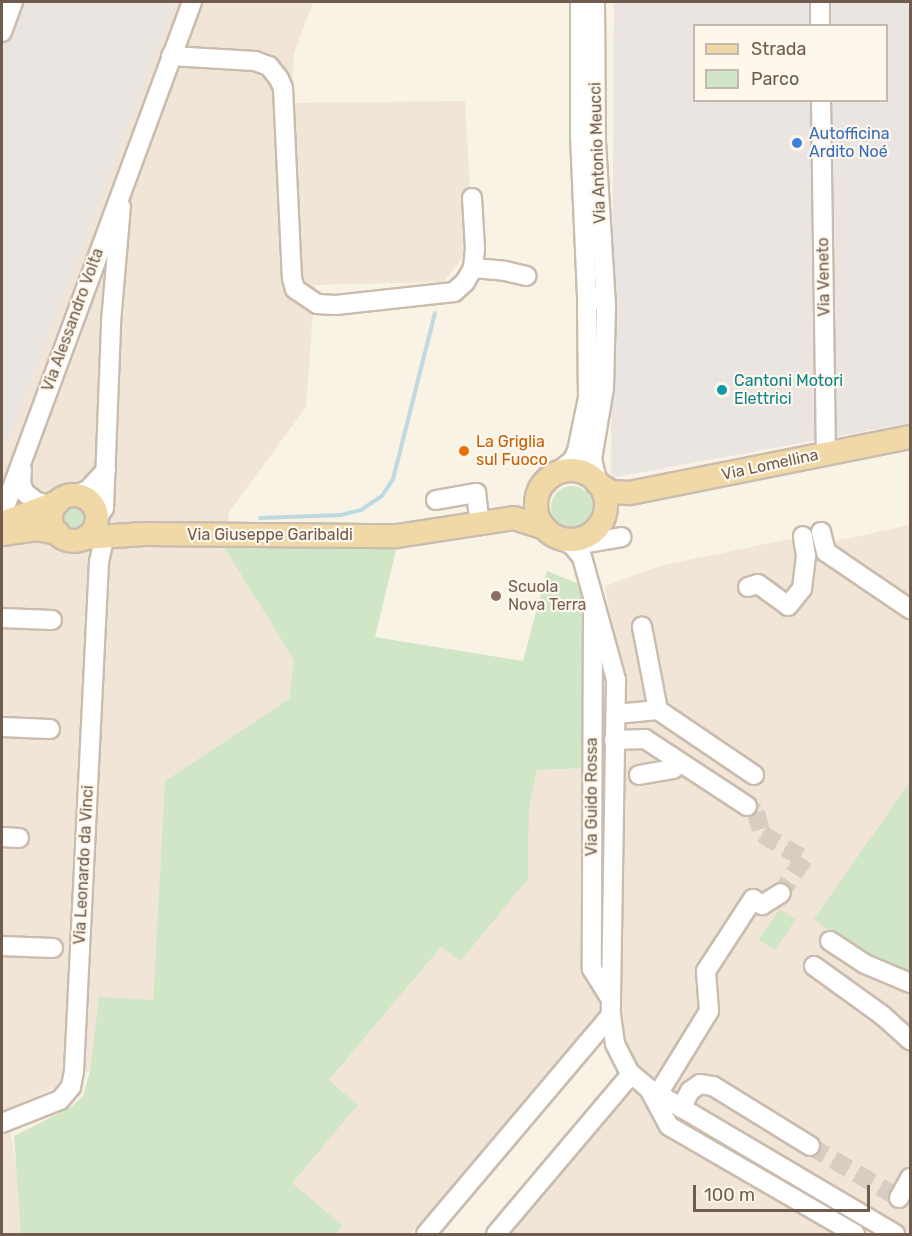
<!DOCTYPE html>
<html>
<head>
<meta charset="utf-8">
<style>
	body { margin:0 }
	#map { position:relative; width:912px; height:1236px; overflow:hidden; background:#f9f3e6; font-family:Rubik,sans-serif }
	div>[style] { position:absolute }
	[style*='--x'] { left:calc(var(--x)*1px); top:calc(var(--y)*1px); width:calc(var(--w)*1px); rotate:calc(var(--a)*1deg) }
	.residential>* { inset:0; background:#f0e5d6 }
	.industrial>* { inset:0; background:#eae5e0 }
	.green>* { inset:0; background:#d1e5c7; transform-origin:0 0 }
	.round { border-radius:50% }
	.stream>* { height:4px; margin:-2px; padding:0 2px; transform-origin:2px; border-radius:2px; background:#bdd9e1 }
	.minor-tunnel>* { height:18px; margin-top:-9px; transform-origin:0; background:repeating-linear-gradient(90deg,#d7cdc0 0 18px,transparent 0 27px) }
	.roads { filter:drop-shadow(2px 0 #cabcae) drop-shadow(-2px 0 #cabcae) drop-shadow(0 2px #cabcae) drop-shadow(0 -2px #cabcae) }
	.minor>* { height:18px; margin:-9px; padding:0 9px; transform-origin:9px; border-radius:9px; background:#fff }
	.major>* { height:22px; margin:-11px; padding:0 11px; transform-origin:11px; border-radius:11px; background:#f0d9a7 }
	.major>.ring { margin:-11px; padding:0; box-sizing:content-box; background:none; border:22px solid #f0d9a7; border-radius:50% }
	.dots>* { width:16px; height:16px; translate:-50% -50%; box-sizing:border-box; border:3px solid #fdf7ec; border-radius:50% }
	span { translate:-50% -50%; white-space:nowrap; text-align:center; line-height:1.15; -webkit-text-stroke:4.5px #fdf7ec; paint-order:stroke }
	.shop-label { font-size:16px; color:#366cbe }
	.left { translate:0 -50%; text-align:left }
	.street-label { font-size:16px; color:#705c4e }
	.culture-label { font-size:16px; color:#0d838f }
	.food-label { font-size:16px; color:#c56008 }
	.education-label { font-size:16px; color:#785e54 }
	.frame { position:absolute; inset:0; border:3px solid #705c4e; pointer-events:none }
	.legend { position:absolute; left:693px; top:24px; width:195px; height:78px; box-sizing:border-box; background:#fdf7ec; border:2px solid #c5b9ad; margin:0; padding:8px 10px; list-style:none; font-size:18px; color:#705c4e }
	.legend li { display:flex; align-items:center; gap:12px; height:30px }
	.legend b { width:30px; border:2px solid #c5b9ad }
	.scale { position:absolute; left:693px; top:1185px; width:177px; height:27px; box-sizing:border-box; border:3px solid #705c4e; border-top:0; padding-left:8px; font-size:18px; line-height:21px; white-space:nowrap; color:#705c4e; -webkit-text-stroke:4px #fdf7ec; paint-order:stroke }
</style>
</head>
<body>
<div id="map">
	<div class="residential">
		<i style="clip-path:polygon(175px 2px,313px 2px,294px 53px,291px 103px,465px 101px,473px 243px,444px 282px,315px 285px,306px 407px,229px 512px,224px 547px,294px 660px,289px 699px,165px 781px,153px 1000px,99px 998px,90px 1071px,7px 1110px,27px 1234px,2px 1234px,2px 455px)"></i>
		<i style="clip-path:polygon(910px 525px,910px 1234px,634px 1067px,625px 1054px,619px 1025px,624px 696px,605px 586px,660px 566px,828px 531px,831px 542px)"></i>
		<i style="clip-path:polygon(587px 768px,585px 981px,600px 995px,599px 1020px,460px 1189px,409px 1234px,335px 1234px,342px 1226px,291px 1183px,358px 1105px,329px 1080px,441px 947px,459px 960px,528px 879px,529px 808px,537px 770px)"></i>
		<i style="clip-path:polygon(636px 1091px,662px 1131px,838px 1234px,506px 1234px,619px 1097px)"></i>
	</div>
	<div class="industrial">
		<i style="clip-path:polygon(2px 2px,175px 2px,2px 455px)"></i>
		<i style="clip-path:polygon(evenodd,614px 2px,910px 2px,910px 423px,611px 478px,614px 2px,694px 26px,886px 26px,886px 100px,694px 100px,694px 26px)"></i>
	</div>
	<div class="green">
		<i class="round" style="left:551px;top:486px;width:42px;height:42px"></i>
		<i class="round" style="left:60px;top:505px;width:28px;height:28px"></i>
		<i style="clip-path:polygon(246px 544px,318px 544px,396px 550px,375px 637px,523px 661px,547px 571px,581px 585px,586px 612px,587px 768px,537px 770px,529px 808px,528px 879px,460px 961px,441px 947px,329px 1080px,358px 1105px,292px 1183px,343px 1226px,335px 1234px,21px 1234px,14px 1136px,71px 1107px,83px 1096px,90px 1071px,99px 997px,153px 1000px,165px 781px,289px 699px,294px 660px,224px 547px)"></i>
		<i style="clip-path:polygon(910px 782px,910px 978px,873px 962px,814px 919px)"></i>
		<i style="left:780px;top:909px;width:19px;height:37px;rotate:35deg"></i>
	</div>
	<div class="stream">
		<i style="--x:260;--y:518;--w:81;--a:-2.1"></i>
		<i style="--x:341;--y:515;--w:21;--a:-14"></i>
		<i style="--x:361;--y:510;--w:25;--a:-34"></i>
		<i style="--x:382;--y:496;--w:20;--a:-57"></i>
		<i style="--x:393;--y:479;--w:171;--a:-75.8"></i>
	</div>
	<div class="minor-tunnel">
		<i style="--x:747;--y:806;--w:11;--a:34"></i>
		<i style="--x:756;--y:812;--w:23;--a:75"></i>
		<i style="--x:762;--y:834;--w:49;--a:30.8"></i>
		<i style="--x:804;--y:859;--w:41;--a:124.1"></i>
		<i style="--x:810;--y:1146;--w:103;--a:30.3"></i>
	</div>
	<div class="roads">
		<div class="minor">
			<i style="--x:580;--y:2;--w:134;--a:90"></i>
			<i style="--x:580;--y:136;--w:163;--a:87.5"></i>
			<i style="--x:595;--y:2;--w:140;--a:89.6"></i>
			<i style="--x:596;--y:142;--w:163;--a:86.5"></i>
			<i style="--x:820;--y:2;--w:24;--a:90"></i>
			<i style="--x:2;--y:32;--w:32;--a:-70"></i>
			<i style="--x:171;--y:56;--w:84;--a:3.4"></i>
			<i style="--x:255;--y:61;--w:15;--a:20"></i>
			<i style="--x:269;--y:66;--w:16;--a:52"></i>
			<i style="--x:279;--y:79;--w:10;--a:66"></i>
			<i style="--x:283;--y:88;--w:190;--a:87.3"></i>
			<i style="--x:292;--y:278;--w:11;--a:75"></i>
			<i style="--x:295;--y:289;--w:27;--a:34"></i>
			<i style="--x:317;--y:304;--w:19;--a:3"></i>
			<i style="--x:336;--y:305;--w:119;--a:-6.3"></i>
			<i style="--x:454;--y:292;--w:15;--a:-42"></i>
			<i style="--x:465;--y:282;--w:16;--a:-60"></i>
			<i style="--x:473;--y:268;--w:20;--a:-84"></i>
			<i style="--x:475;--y:248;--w:50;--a:-93.4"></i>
			<i style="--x:821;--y:100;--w:354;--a:89.2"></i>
			<i style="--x:473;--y:268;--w:32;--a:5"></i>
			<i style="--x:505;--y:271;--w:22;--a:13"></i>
			<i style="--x:22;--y:470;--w:12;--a:95"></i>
			<i style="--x:21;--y:482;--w:10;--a:73"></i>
			<i style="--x:24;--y:492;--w:16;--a:38"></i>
			<i style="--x:37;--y:502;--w:13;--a:13"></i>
			<i style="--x:558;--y:472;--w:19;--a:-39"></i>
			<i style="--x:573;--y:460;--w:10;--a:-66"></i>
			<i style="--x:577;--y:451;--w:54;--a:-78.3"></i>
			<i style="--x:588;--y:398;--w:99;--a:-90.6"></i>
			<i style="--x:587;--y:299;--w:10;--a:-6"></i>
			<i style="--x:597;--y:298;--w:11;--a:38"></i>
			<i style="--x:606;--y:305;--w:83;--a:91.4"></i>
			<i style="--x:604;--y:388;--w:72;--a:99.6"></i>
			<i style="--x:592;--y:459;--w:26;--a:77"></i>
			<i style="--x:73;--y:495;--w:16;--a:-18"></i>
			<i style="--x:88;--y:490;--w:27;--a:-48"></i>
			<i style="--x:436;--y:500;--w:41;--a:-9.9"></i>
			<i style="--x:476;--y:493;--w:31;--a:83"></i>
			<i style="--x:2;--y:515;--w:547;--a:-69.68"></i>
			<i style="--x:97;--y:518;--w:12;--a:-55"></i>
			<i style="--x:104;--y:508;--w:186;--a:-87.8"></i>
			<i style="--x:111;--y:322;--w:116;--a:-85.1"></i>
			<i style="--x:821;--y:532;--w:21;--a:76"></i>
			<i style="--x:826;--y:552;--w:102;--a:34.2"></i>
			<i style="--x:561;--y:539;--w:14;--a:30"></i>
			<i style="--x:573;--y:546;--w:14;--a:51"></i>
			<i style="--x:582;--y:557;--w:128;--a:74.5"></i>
			<i style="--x:616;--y:680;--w:335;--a:90.9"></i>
			<i style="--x:611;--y:1015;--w:29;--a:82"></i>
			<i style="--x:615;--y:1044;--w:31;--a:63"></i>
			<i style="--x:629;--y:1072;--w:25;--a:40"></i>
			<i style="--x:648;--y:1088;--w:287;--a:30.6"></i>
			<i style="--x:588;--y:543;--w:34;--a:-10"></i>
			<i style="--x:748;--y:587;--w:10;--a:-17"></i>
			<i style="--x:758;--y:584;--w:37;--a:36"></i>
			<i style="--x:788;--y:606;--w:22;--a:-51"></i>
			<i style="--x:802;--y:589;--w:33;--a:-83"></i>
			<i style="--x:806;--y:556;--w:20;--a:-99"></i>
			<i style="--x:593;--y:611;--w:358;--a:90.2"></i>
			<i style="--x:592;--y:969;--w:36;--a:58"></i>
			<i style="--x:2;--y:618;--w:50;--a:2.3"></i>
			<i style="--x:658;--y:710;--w:116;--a:34.1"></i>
			<i style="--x:616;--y:714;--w:42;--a:-5.4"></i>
			<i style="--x:658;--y:710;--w:85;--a:-100.9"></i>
			<i style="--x:2;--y:727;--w:48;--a:2.4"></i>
			<i style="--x:614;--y:740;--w:31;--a:-2"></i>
			<i style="--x:645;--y:739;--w:122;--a:33.3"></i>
			<i style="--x:639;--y:775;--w:35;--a:-10"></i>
			<i style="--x:673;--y:769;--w:9;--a:-58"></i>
			<i style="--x:2;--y:837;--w:17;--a:3"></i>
			<i style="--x:830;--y:941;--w:42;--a:33.3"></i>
			<i style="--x:865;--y:964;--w:49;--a:22.9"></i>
			<i style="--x:2;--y:946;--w:51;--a:2.2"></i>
			<i style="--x:814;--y:966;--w:84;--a:35.8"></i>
			<i style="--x:882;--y:1015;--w:38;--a:42"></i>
			<i style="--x:649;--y:1089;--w:42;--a:61.6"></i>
			<i style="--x:669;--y:1126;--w:215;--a:30.1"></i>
			<i style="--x:658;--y:1094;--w:97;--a:-58.4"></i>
			<i style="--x:709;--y:1011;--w:40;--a:-94.3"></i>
			<i style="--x:706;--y:971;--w:86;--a:-56.9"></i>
			<i style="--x:753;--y:899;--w:11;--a:34"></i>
			<i style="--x:762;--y:905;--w:22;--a:-32"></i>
			<i style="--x:681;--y:1108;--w:19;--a:-62"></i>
			<i style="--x:690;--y:1091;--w:12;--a:-35"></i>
			<i style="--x:700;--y:1084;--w:13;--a:9"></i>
			<i style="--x:713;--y:1086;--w:114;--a:31.7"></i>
			<i style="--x:2;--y:1123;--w:62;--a:-21.6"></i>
			<i style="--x:60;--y:1100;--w:17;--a:-50"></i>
			<i style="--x:71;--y:1087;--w:16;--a:-79"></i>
			<i style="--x:74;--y:1071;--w:510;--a:-87.19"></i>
			<i style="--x:99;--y:562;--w:24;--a:-78"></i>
			<i style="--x:104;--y:539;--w:17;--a:-123"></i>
			<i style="--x:899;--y:1198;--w:23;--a:-61"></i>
			<i style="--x:426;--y:1234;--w:287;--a:-49.8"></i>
			<i style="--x:496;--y:1234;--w:209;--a:-49.8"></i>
		</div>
		<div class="major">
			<i class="ring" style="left:536px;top:470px;width:48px;height:48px"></i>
			<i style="--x:598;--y:484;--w:16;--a:30"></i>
			<i style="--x:612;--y:492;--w:18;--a:3"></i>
			<i style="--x:630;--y:493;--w:286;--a:-11.3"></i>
			<i class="ring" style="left:51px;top:495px;width:24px;height:24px"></i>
			<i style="--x:2;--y:523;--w:60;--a:-20.6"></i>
			<i style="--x:2;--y:534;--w:34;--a:-8"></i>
			<i style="--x:36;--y:529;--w:22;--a:10"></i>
			<i style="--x:85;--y:538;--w:59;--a:-3.9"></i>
			<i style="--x:144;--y:534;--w:253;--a:0.5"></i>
			<i style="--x:397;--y:536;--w:118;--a:-8.7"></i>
			<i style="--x:514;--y:518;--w:32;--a:18"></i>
		</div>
	</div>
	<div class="dots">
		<i style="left:797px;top:143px;background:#3f7fe0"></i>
		<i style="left:722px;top:390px;background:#0f9aa8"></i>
		<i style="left:464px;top:451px;background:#e8710a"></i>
		<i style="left:496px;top:596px;background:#8d6e63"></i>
	</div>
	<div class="shop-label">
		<span class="left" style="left:809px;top:143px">Autofficina<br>Ardito Noé</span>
	</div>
	<div class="street-label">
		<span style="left:598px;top:153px;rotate:-92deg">Via Antonio Meucci</span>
		<span style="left:824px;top:277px;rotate:-91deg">Via Veneto</span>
		<span style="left:73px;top:320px;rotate:-70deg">Via Alessandro Volta</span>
		<span style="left:770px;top:465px;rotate:-12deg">Via Lomellina</span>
		<span style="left:270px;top:535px">Via Giuseppe Garibaldi</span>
		<span style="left:592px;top:797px;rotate:-90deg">Via Guido Rossa</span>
		<span style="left:84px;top:865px;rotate:-87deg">Via Leonardo da Vinci</span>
	</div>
	<div class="culture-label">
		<span class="left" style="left:734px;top:390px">Cantoni Motori<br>Elettrici</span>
	</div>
	<div class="food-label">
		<span class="left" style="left:476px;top:451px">La Griglia<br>sul Fuoco</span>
	</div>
	<div class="education-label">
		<span class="left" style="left:508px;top:596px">Scuola<br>Nova Terra</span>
	</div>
	<div class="frame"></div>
	<ul class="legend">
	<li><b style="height:8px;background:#f0d9a7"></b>Strada</li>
	<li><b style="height:16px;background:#d1e5c7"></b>Parco</li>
	</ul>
	<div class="scale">100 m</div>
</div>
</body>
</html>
